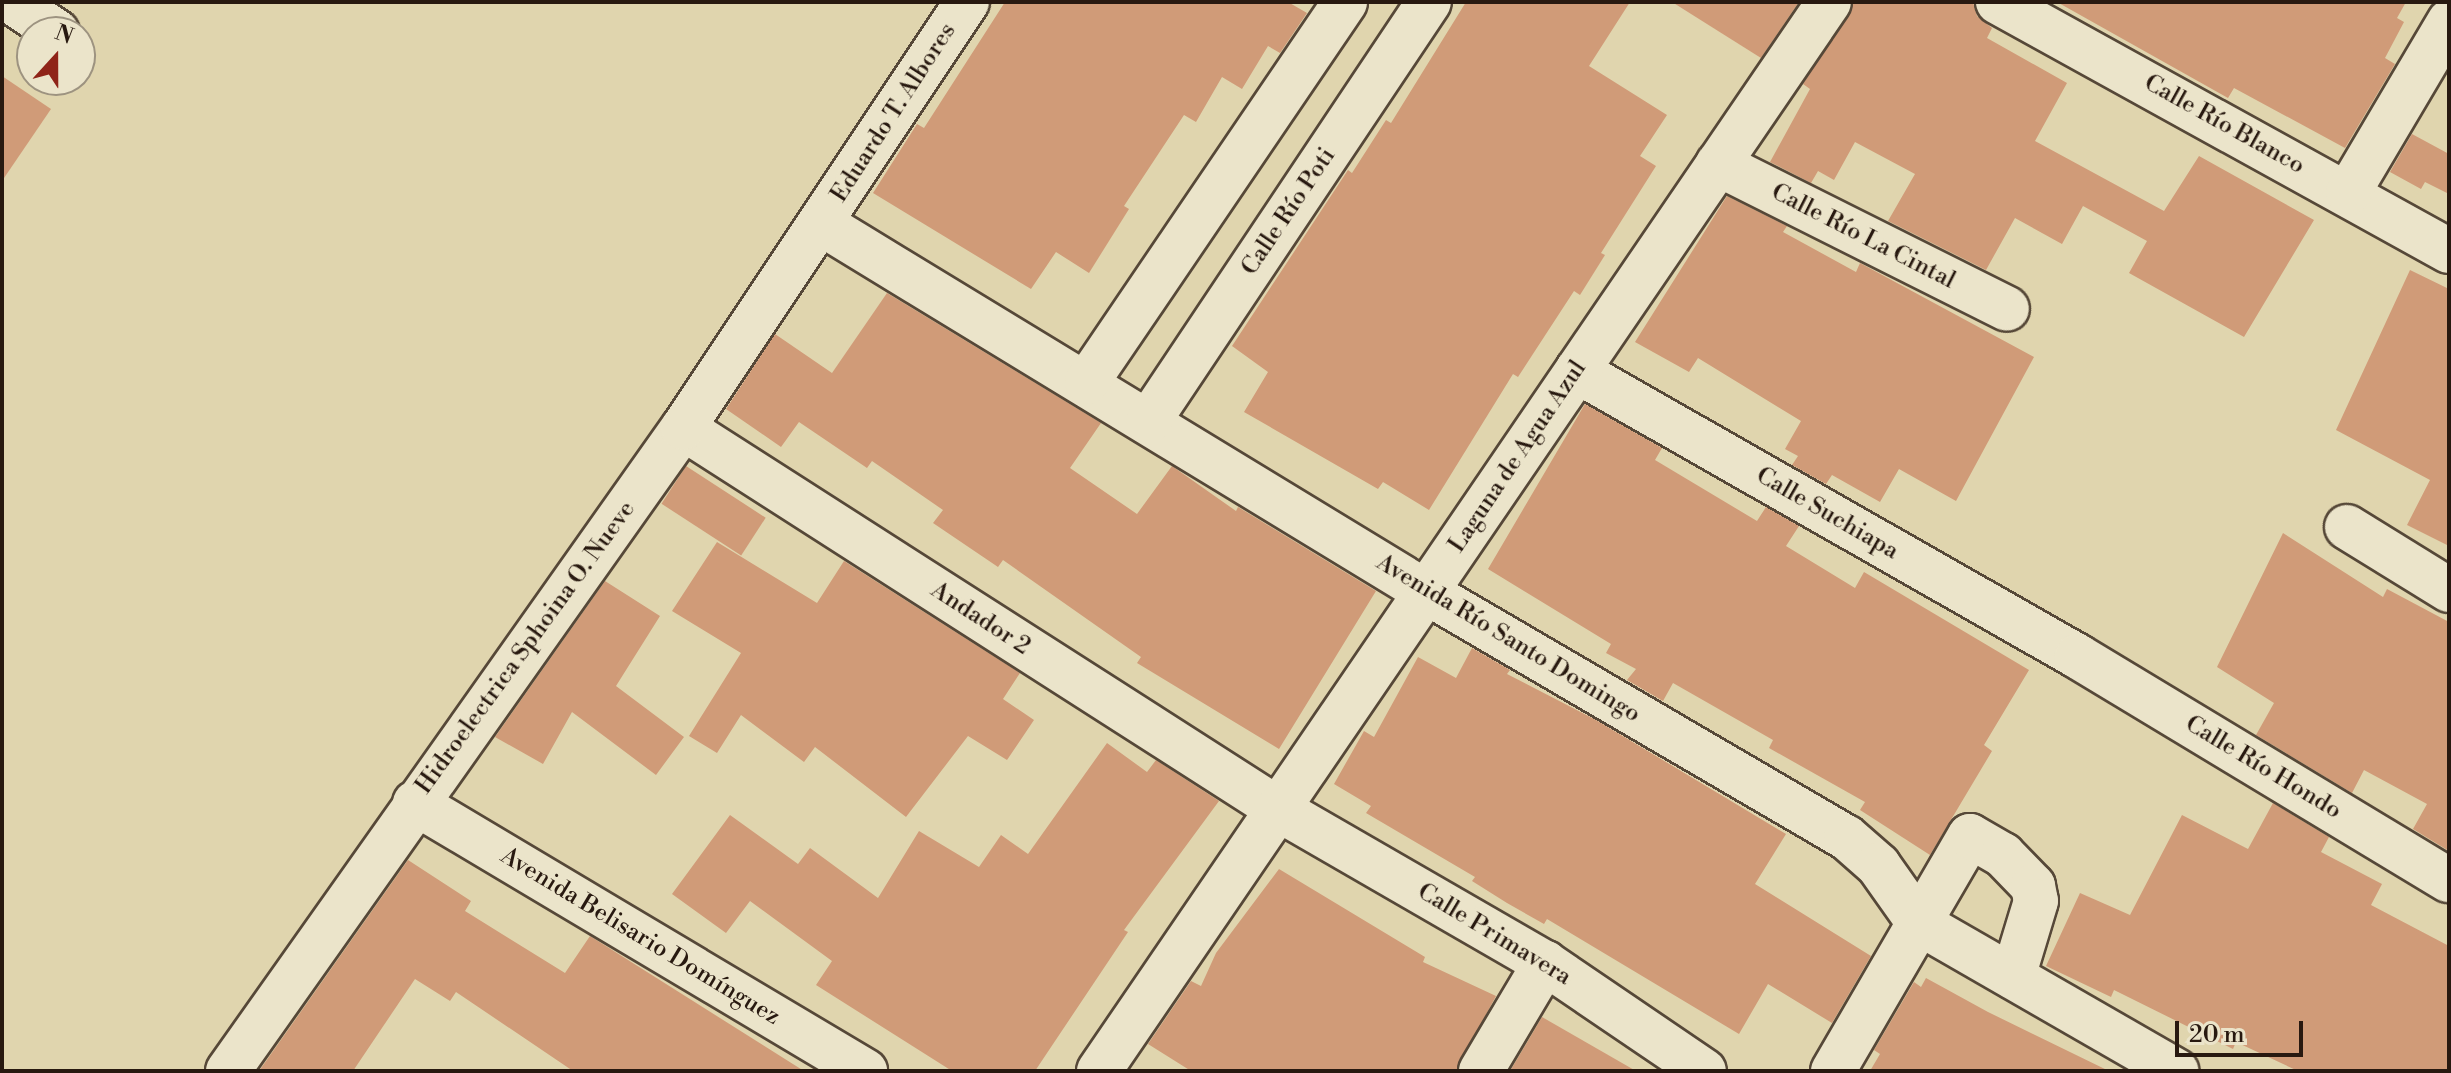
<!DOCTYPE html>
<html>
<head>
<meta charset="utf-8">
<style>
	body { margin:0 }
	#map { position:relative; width:2451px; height:1073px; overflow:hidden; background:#e0d5ae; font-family:"Libre Bodoni",serif }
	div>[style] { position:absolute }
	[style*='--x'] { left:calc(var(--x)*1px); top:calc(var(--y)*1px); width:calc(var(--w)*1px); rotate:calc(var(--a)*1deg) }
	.building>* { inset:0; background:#d09b78; transform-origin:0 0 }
	.roads { filter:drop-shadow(2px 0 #564838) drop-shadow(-2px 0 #564838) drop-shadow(0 2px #564838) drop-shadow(0 -2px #564838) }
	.minor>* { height:44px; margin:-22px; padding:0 22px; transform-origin:22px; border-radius:22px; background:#ebe4ca }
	span { translate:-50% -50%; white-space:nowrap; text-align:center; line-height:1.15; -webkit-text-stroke:6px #ebe4ca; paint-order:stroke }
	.street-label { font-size:24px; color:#281910 }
	.frame { position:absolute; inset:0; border:4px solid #281910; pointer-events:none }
	.north { position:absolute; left:16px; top:16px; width:80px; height:80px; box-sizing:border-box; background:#ebe4ca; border:2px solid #9d9380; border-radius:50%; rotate:21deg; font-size:22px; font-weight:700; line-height:32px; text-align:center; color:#281910 }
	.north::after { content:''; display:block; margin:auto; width:28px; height:36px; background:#8f2418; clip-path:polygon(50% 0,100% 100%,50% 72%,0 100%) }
	.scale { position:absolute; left:2175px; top:1021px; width:128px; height:36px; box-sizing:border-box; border:4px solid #281910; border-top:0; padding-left:10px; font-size:24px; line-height:28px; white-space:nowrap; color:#281910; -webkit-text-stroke:6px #ebe4ca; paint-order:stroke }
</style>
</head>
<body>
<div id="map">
	<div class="building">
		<i style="clip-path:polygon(1005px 2px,1288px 2px,1307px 13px,1280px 53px,1268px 46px,1242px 89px,1222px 77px,1196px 122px,1184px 115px,1124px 206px,1129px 209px,1089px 273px,1056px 252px,1031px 289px,873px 193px,917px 124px,924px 128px)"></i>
		<i style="clip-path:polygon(1466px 2px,1630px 2px,1589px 66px,1667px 115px,1640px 156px,1656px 166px,1601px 253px,1605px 255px,1580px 295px,1574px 291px,1518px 377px,1513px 374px,1429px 510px,1383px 482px,1378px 489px,1244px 412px,1268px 372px,1232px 346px,1348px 170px,1352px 173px,1386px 120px,1391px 123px)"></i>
		<i style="clip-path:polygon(1672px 2px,1799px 2px,1761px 58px)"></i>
		<i style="clip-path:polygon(1854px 2px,1973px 2px,1977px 16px,1992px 28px,1987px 38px,2067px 83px,2035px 141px,2164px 211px,2199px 156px,2314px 220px,2244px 337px,2129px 273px,2147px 241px,2083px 206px,2062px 244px,2015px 218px,1986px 270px,1888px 221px,1915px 174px,1855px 142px,1834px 180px,1818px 171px,1811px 183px,1770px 162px,1810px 89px,1803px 84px)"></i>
		<i style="clip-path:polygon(2057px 2px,2406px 2px,2397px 18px,2404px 22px,2385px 58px,2395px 64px,2345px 148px,2234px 88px,2228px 98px)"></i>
		<i style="clip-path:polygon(2px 76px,51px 109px,2px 181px)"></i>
		<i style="clip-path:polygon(2412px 134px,2449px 154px,2449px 194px,2425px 182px,2421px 189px,2390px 172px)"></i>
		<i style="clip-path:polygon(1727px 196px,1787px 226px,1783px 232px,1856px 272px,1860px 263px,2034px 357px,1956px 501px,1899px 469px,1880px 502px,1832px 475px,1826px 484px,1792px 465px,1798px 456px,1785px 449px,1801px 421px,1698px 358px,1689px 372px,1635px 342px)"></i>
		<i style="clip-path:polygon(2410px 270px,2449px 289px,2449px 546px,2407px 525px,2430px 480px,2336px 430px)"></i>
		<i style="clip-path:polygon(887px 293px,1101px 423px,1070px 468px,1137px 514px,1172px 466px,1236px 511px,1238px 507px,1376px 591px,1279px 749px,1137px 663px,1141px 657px,1003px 560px,998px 567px,933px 523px,943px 510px,872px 461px,867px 468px,799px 422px,781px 447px,726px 409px,775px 334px,832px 373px)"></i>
		<i style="clip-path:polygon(1585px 404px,1662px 448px,1655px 460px,1757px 521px,1766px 507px,1799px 526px,1786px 546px,1855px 588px,1864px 572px,2029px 670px,1984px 745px,1992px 751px,1930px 855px,1860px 810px,1865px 802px,1769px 748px,1773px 740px,1673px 683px,1663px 701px,1627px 680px,1636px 669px,1606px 653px,1611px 644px,1488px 569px)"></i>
		<i style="left:686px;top:466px;width:95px;height:45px;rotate:33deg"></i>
		<i style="clip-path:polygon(2283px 533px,2383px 597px,2387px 589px,2449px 622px,2449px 851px,2413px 829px,2427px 804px,2364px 770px,2352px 793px,2256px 735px,2274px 703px,2217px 667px)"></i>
		<i style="clip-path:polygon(717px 542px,817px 603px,844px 561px,1020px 673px,1003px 699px,1034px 720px,1007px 760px,968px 736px,906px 817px,815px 747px,804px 762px,741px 715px,717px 753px,689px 736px,741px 653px,672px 611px)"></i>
		<i style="clip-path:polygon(605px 581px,660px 616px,616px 686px,684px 737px,656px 775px,572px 712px,543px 764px,495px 737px)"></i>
		<i style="clip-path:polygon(1472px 648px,1510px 670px,1507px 674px,1596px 720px,1786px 834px,1755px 884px,1871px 956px,1832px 1023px,1768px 984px,1739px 1034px,1547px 919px,1544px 924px,1507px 903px,1472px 881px,1475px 877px,1366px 813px,1371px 806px,1334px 784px,1364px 731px,1374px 737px,1418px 657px,1456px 678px)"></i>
		<i style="clip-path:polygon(1107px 743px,1147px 772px,1156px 760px,1219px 801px,1124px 930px,1128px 932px,1035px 1071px,952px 1071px,816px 985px,832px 961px,750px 901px,726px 933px,672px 894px,730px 815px,798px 864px,810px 848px,878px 898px,919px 831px,979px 867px,1001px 835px,1028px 854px)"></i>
		<i style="clip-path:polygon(2273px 803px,2329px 837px,2321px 852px,2382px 884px,2371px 905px,2449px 946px,2449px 1071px,2298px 1071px,2236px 1042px,2233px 1049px,2114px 990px,2111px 997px,2046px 966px,2080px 893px,2130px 915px,2182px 815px,2248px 849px)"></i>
		<i style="clip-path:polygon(408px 860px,471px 901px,465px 911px,565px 973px,590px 936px,804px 1071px,573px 1071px,456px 992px,450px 1001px,415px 979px,353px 1071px,259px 1071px)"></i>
		<i style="clip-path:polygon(1279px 869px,1425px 957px,1423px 962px,1496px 996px,1456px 1071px,1191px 1071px,1148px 1044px,1191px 981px,1201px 986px,1216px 953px)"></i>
		<i style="clip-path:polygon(1926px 978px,1988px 1012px,2109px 1071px,1870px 1071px,1880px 1054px,1874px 1050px,1914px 982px,1921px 987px)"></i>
		<i style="clip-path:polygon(1542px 1017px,1636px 1071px,1510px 1071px)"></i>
	</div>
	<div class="roads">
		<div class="minor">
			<i style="--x:12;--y:2;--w:54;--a:33.7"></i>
			<i style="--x:1998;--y:2;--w:515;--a:28.9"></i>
			<i style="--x:1718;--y:164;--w:323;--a:26.6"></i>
			<i style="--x:2348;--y:193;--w:199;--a:-59.4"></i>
			<i style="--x:822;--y:224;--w:707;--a:31.35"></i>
			<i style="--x:1426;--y:592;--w:486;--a:30.3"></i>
			<i style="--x:1846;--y:837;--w:43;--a:41.2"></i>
			<i style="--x:1878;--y:865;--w:71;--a:54.7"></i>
			<i style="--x:1919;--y:923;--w:297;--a:29.9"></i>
			<i style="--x:1577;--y:371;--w:576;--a:29.68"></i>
			<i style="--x:2077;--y:656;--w:434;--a:31.1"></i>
			<i style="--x:1087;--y:382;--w:459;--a:-55.8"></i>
			<i style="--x:1148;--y:422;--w:505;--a:-56.22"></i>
			<i style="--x:683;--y:428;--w:707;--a:32.63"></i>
			<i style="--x:1278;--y:809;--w:308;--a:30"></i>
			<i style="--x:1545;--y:963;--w:192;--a:34.2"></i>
			<i style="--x:2347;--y:527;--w:120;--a:31.7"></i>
			<i style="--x:415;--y:803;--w:524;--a:30.78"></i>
			<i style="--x:228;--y:1071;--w:788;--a:-54.72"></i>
			<i style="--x:683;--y:428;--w:512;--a:-56.31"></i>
			<i style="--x:1099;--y:1071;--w:1294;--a:-55.67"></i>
			<i style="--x:1481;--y:1071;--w:126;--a:-59.3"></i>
			<i style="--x:1833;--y:1071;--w:272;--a:-59.8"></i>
			<i style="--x:1970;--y:836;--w:38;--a:30"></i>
			<i style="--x:2003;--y:855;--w:43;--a:45.9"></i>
			<i style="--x:2033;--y:886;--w:15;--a:79"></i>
			<i style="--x:2036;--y:901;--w:79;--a:106.8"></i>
		</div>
	</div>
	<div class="street-label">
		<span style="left:894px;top:113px;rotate:-57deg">Eduardo T. Albores</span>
		<span style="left:2224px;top:125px;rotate:29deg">Calle Río Blanco</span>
		<span style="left:1289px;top:212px;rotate:-56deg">Calle Río Poti</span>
		<span style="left:1863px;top:237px;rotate:27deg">Calle Río La Cintal</span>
		<span style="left:1518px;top:457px;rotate:-56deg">Laguna de Agua Azul</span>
		<span style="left:1827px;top:514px;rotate:30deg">Calle Suchiapa</span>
		<span style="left:980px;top:619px;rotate:33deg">Andador 2</span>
		<span style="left:1508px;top:639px;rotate:31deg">Avenida Río Santo Domingo</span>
		<span style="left:526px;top:648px;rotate:-54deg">Hidroelectrica Sphoina O. Nueve</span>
		<span style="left:2263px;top:768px;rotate:31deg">Calle Río Hondo</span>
		<span style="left:1494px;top:935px;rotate:31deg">Calle Primavera</span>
		<span style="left:640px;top:937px;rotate:31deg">Avenida Belisario Domínguez</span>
	</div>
	<div class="frame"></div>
	<div class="north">N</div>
	<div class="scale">20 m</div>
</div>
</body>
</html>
